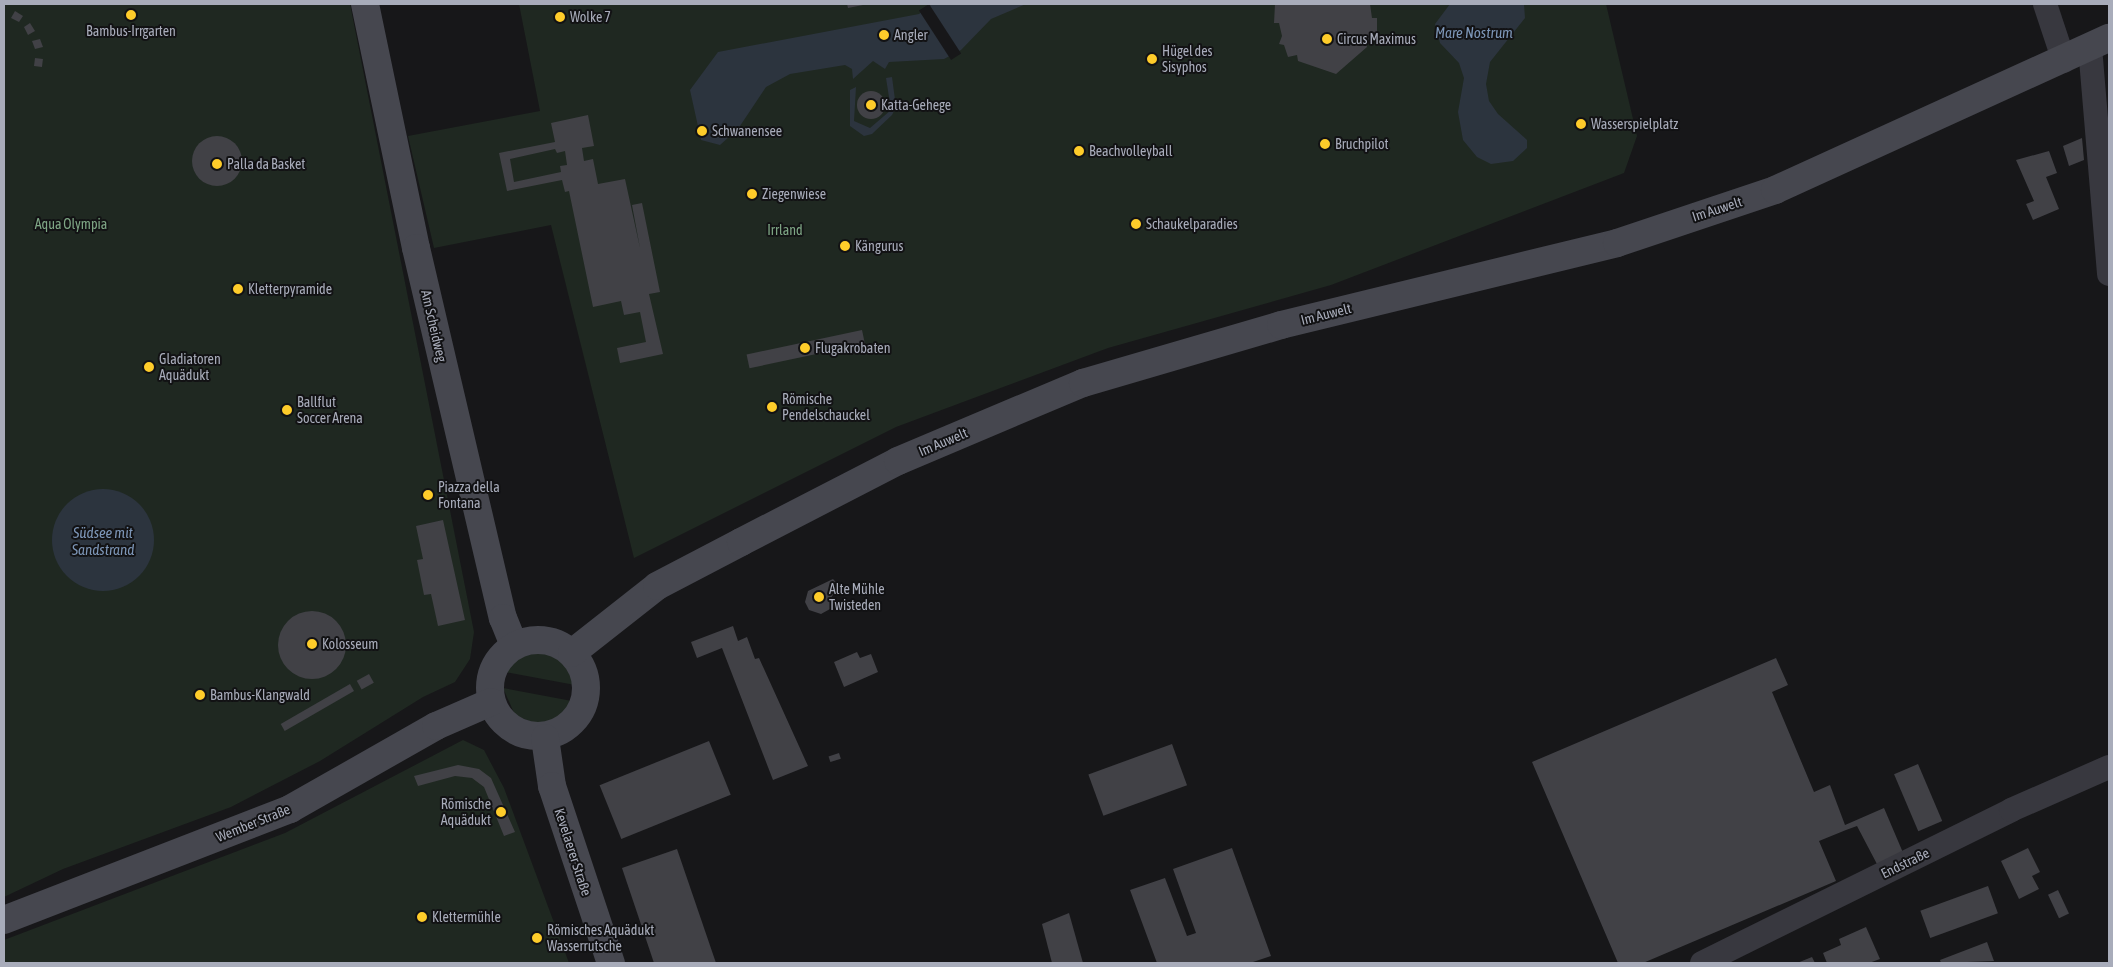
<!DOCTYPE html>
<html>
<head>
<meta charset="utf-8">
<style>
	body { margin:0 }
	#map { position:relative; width:2113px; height:967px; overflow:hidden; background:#171719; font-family:"Asap Condensed",sans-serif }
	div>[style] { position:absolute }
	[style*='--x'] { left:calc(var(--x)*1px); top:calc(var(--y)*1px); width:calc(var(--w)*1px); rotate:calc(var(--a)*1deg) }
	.green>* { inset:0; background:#1f2821 }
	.water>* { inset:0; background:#2c343e }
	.round { border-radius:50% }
	.pier>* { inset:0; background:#171719; transform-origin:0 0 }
	.building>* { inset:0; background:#414146; transform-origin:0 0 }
	.street>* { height:24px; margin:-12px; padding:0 12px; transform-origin:12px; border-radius:12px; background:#38383f }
	.secondary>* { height:28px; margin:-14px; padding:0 14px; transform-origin:14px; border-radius:14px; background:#46474f }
	.secondary>.ring { margin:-14px; padding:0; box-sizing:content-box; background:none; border:28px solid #46474f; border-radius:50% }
	.dots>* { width:14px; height:14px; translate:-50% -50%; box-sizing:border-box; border:2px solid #121214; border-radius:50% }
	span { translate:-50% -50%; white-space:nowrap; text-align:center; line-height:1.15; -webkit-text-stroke:4px #121214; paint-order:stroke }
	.poi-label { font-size:14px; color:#a8acba }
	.left { translate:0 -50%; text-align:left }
	.right { translate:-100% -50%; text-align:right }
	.street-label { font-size:14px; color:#a8acba }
	.park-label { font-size:14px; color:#7ea685 }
	.water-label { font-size:15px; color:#7d96b7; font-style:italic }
	.frame { position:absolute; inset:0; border:5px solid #a8acba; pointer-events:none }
</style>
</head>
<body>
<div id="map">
	<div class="green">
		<i style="clip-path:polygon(4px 4px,350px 4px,474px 632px,470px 659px,455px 682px,423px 697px,320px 761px,231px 807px,63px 869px,4px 897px)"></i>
		<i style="clip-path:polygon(519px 4px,1606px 4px,1637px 136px,1624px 173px,1331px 285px,1108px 348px,896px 427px,634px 558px,551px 225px,434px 248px,408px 136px,540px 111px)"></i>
		<i style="clip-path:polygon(542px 651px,563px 659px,575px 685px,505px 672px,522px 655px)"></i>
		<i style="clip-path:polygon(503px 688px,572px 701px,555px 721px,536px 724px,515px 715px)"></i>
		<i style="clip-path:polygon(463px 740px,484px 750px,504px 788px,569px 963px,4px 963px,4px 940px,285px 833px)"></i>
	</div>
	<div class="water">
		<i style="clip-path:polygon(932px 4px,1026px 4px,991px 19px,961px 50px,944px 59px,889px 62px,885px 69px,873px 61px,853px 79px,852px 69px,845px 65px,790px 74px,766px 87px,738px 129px,720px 145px,701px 140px,690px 90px,718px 52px,919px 14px)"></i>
		<i style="clip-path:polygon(1450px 4px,1524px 4px,1525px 18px,1490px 62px,1486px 84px,1489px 101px,1498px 114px,1527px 140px,1527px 148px,1513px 161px,1491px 164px,1477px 157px,1463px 140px,1458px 112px,1464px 78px,1459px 63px,1440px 43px,1435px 24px)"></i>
		<i style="clip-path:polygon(892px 77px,896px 107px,892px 115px,872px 134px,864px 136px,850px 126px,850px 90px,856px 87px,854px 121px,870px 128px,891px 110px,886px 78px)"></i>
		<i class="round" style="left:52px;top:489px;width:102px;height:102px"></i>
	</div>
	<div class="pier">
		<i style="left:929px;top:4px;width:59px;height:12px;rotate:57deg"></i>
	</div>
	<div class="building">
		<i style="clip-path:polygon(847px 4px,863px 4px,863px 5px,848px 8px)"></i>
		<i style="clip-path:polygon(1275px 4px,1370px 4px,1372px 18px,1377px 18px,1377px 39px,1366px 41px,1367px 47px,1336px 74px,1298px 61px,1297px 55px,1288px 57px,1284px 45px,1279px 44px,1282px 36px,1279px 23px,1274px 23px)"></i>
		<i style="clip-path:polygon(15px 11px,23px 16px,19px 22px,11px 18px)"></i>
		<i style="clip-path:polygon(30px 23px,35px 31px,28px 35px,24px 27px)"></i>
		<i style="clip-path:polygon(40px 39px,43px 47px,35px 49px,32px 41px)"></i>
		<i style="left:35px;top:58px;width:8px;height:8px;rotate:7deg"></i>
		<i class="round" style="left:857px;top:91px;width:28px;height:28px"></i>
		<i style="clip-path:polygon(evenodd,588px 115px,594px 146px,582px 148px,584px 161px,593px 159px,598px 184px,625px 179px,640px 248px,632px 205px,642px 203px,660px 292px,649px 294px,663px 354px,620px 363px,617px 348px,646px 342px,640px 312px,624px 315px,621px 301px,593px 307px,569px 191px,565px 192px,562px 180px,507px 191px,499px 153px,555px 142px,551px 123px,588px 115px,555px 149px,557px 153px,565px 151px,567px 165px,560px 166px,561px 172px,514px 182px,510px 159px,555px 149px)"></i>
		<i class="round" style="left:192px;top:136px;width:50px;height:50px"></i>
		<i style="clip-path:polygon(2082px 138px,2084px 160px,2069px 166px,2063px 146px)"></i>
		<i style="clip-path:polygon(2049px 151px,2057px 173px,2046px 177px,2059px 209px,2033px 220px,2026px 204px,2034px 201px,2016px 160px)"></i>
		<i style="left:862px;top:330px;width:14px;height:118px;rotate:78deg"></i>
		<i style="clip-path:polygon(443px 520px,465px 620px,438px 626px,431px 594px,424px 595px,417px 560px,423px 559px,416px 526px)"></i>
		<i style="clip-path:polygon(833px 579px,841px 588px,832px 596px,830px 609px,821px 614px,809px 610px,805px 602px,808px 591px)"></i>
		<i class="round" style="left:278px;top:611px;width:68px;height:68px"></i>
		<i style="clip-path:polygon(733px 626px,738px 641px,747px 637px,755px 659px,759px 658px,808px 766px,773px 780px,722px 648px,697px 658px,691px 642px)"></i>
		<i style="clip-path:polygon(857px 652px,860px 658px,871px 654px,878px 672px,844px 687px,834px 662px)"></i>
		<i style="clip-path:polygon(1776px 658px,1788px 685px,1772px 692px,1814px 792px,1830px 785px,1845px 825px,1884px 808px,1904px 855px,1878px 866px,1857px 826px,1846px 830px,1819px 841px,1836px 881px,1643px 963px,1618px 963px,1532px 762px)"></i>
		<i style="left:369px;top:674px;width:10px;height:14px;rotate:61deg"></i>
		<i style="left:350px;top:684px;width:8px;height:80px;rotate:60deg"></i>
		<i style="left:709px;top:741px;width:58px;height:118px;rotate:68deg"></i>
		<i style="left:1172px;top:744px;width:44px;height:89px;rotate:70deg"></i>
		<i style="left:839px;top:753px;width:6px;height:11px;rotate:72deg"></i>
		<i style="left:1918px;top:764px;width:62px;height:26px;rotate:67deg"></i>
		<i style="clip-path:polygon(458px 765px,479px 769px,491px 778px,515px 832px,504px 836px,484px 787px,472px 778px,455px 776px,418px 786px,414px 776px)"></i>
		<i style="clip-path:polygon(1232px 848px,1271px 956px,1250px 963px,1157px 963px,1130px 890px,1165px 878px,1187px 936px,1196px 933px,1173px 869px)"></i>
		<i style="clip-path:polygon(2028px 848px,2040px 872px,2032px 876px,2039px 889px,2019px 899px,2001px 861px)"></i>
		<i style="clip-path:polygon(677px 849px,716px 963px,654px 963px,622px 868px)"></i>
		<i style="left:1988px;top:886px;width:29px;height:72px;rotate:70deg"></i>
		<i style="left:2058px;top:890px;width:26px;height:11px;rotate:65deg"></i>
		<i style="clip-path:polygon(1069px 913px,1083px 963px,1052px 963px,1042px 924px)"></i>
		<i style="clip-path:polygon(1866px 927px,1880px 959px,1869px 963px,1827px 963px,1823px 953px,1841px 945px,1839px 939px)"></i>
		<i style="clip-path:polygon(1987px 942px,1994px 961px,1941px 963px,1940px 960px)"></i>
		<i style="clip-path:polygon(1812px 957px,1815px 963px,1797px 963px)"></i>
	</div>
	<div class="street">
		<i style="--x:2045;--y:4;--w:60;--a:71.6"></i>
		<i style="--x:2090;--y:47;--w:228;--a:85.2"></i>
		<i style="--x:1702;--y:963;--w:345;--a:-26.3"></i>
		<i style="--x:2011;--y:810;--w:107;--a:-23.7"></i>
	</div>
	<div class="secondary">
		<i style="--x:365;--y:4;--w:249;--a:78.2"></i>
		<i style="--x:416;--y:248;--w:380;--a:76.8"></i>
		<i style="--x:503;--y:618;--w:29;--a:68"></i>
		<i class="ring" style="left:490px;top:640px;width:68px;height:68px"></i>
		<i style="--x:572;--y:653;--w:108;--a:-38.2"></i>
		<i style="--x:657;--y:586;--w:95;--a:-27.6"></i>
		<i style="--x:741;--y:542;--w:177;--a:-27.3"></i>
		<i style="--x:898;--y:461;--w:201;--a:-22.9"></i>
		<i style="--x:1083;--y:383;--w:206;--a:-16.3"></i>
		<i style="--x:1281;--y:325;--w:346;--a:-13.7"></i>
		<i style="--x:1617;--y:243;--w:167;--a:-18.5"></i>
		<i style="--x:1775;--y:190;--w:367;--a:-24.5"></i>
		<i style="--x:545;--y:738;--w:49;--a:81.7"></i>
		<i style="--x:552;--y:786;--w:187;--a:71.6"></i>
		<i style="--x:4;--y:920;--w:307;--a:-21.2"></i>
		<i style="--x:290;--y:809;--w:168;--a:-29.6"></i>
		<i style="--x:436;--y:726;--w:60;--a:-23.6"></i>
	</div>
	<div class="dots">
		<i style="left:131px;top:15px;background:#fecc2a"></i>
		<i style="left:560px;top:17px;background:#fecc2a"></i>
		<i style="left:884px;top:35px;background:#fecc2a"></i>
		<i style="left:1327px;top:39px;background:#fecc2a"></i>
		<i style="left:1152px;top:59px;background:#fecc2a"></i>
		<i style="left:871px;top:105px;background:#fecc2a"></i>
		<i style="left:1581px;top:124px;background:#fecc2a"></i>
		<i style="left:702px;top:131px;background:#fecc2a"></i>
		<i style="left:1325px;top:144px;background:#fecc2a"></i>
		<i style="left:1079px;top:151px;background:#fecc2a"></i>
		<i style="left:217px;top:164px;background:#fecc2a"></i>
		<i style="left:752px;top:194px;background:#fecc2a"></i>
		<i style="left:1136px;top:224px;background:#fecc2a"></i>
		<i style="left:845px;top:246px;background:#fecc2a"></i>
		<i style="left:238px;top:289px;background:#fecc2a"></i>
		<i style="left:805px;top:348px;background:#fecc2a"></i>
		<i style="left:149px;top:367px;background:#fecc2a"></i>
		<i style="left:772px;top:407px;background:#fecc2a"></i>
		<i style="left:287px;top:410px;background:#fecc2a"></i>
		<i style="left:428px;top:495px;background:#fecc2a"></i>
		<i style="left:819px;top:597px;background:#fecc2a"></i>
		<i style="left:312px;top:644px;background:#fecc2a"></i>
		<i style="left:200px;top:695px;background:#fecc2a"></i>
		<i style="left:501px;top:812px;background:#fecc2a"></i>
		<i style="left:422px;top:917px;background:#fecc2a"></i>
		<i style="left:537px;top:938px;background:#fecc2a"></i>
	</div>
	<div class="poi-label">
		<span class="left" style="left:570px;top:17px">Wolke 7</span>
		<span style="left:131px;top:31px">Bambus-Irrgarten</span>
		<span class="left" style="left:894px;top:35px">Angler</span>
		<span class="left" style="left:1337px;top:39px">Circus Maximus</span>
		<span class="left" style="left:1162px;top:59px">Hügel des<br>Sisyphos</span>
		<span class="left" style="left:881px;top:105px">Katta-Gehege</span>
		<span class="left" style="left:1591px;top:124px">Wasserspielplatz</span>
		<span class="left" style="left:712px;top:131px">Schwanensee</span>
		<span class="left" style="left:1335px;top:144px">Bruchpilot</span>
		<span class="left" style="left:1089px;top:151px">Beachvolleyball</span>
		<span class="left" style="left:227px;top:164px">Palla da Basket</span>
		<span class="left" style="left:762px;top:194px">Ziegenwiese</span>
		<span class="left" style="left:1146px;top:224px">Schaukelparadies</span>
		<span class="left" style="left:855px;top:246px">Kängurus</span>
		<span class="left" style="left:248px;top:289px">Kletterpyramide</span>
		<span class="left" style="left:815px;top:348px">Flugakrobaten</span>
		<span class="left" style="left:159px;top:367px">Gladiatoren<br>Aquädukt</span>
		<span class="left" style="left:782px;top:407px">Römische<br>Pendelschauckel</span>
		<span class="left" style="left:297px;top:410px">Ballflut<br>Soccer Arena</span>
		<span class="left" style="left:438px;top:495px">Piazza della<br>Fontana</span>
		<span class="left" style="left:829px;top:597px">Alte Mühle<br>Twisteden</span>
		<span class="left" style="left:322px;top:644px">Kolosseum</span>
		<span class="left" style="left:210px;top:695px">Bambus-Klangwald</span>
		<span class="right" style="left:491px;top:812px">Römische<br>Aquädukt</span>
		<span class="left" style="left:432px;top:917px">Klettermühle</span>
		<span class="left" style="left:547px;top:938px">Römisches Aquädukt<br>Wasserrutsche</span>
	</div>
	<div class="street-label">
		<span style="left:1717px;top:209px;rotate:-18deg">Im Auwelt</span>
		<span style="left:1326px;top:314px;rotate:-14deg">Im Auwelt</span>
		<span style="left:434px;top:326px;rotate:77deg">Am Scheidweg</span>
		<span style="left:943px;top:442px;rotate:-23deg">Im Auwelt</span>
		<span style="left:253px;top:823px;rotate:-22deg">Wember Straße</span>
		<span style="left:573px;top:852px;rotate:72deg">Kevelaerer Straße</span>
		<span style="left:1905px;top:863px;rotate:-26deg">Endstraße</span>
	</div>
	<div class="park-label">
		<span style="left:71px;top:224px">Aqua Olympia</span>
		<span style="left:785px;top:230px">Irrland</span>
	</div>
	<div class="water-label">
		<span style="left:1474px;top:33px">Mare Nostrum</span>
		<span style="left:103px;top:541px">Südsee mit<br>Sandstrand</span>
	</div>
	<div class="frame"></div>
</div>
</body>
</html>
